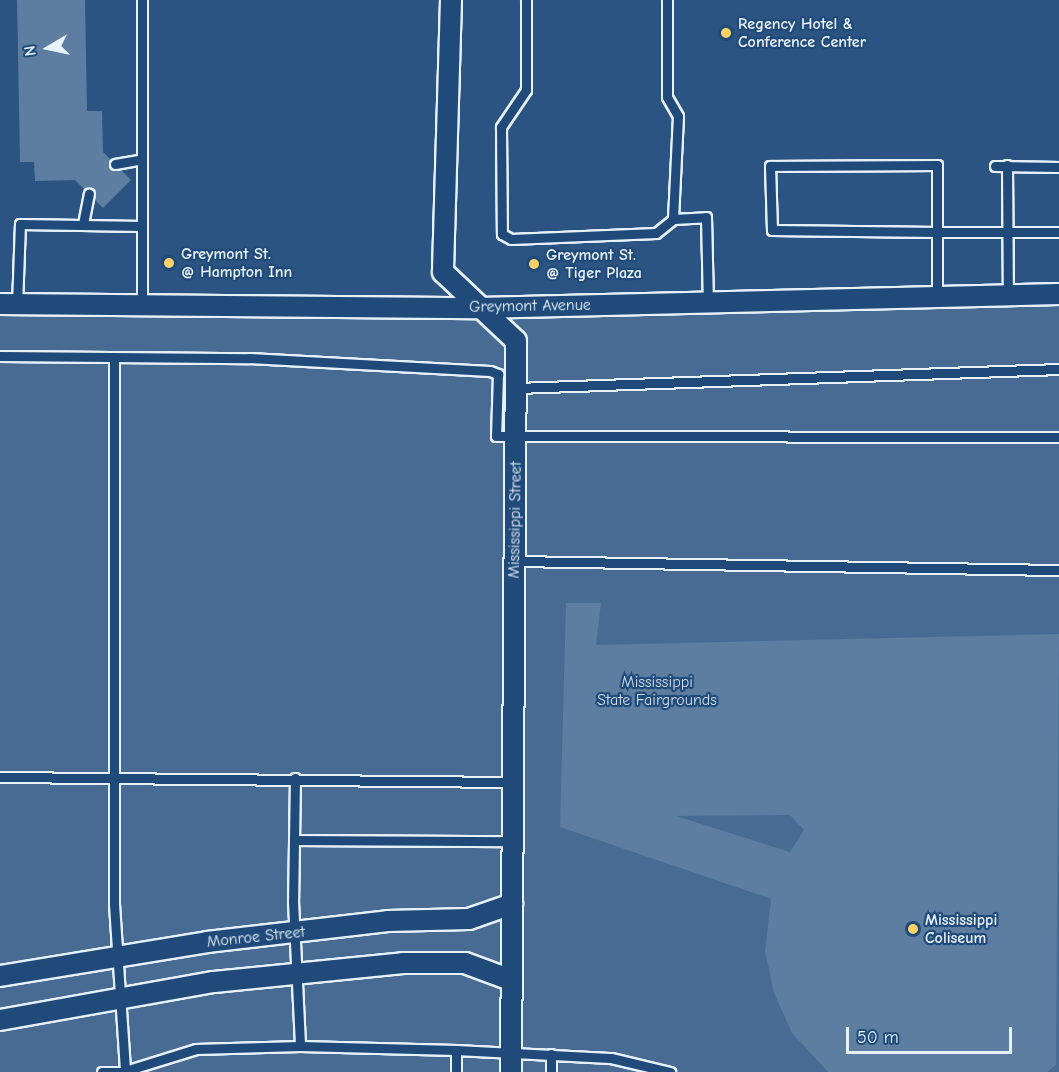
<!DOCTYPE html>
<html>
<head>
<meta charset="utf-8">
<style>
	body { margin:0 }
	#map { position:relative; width:1059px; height:1072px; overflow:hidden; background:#2b5482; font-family:"Comic Neue",sans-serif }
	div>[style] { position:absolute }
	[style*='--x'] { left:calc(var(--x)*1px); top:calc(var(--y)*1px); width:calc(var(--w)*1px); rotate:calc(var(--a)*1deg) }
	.green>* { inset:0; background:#476b93; transform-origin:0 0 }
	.building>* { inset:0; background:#5d7da1 }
	.roads { filter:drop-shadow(2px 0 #e8f1f8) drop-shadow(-2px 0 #e8f1f8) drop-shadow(0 2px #e8f1f8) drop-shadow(0 -2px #e8f1f8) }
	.service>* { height:9px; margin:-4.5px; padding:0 4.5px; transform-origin:4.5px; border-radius:4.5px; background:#1f4a7a }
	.minor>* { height:20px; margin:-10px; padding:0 10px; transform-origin:10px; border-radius:10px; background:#1f4a7a }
	.dots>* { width:16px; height:16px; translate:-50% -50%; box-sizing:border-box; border:3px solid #1f4a7a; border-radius:50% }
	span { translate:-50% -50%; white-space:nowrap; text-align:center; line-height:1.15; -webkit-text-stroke:4.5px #1f4a7a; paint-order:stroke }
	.poi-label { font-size:16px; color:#e8f1f8; font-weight:700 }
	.left { translate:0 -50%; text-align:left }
	.street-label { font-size:16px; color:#e8f1f8 }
	.park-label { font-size:16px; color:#d0dde9 }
	.north { position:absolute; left:18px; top:18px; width:60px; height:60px; -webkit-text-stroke:4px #1f4a7a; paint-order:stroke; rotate:261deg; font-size:16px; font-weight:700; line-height:24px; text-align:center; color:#e8f1f8 }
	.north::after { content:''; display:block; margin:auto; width:21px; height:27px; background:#e8f1f8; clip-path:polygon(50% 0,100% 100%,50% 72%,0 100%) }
	.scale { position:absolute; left:846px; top:1027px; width:166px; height:27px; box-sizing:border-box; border:3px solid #e8f1f8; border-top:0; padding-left:8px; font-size:18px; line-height:21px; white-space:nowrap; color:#e8f1f8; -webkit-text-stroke:4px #1f4a7a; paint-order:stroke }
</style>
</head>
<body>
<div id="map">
	<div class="green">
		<i style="left:1059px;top:305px;width:767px;height:1059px;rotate:90deg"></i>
	</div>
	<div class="building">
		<i style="clip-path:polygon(17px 0,85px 0,87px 111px,102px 111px,103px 152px,131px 180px,103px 208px,75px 180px,35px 181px,34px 162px,20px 162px)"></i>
		<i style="clip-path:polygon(evenodd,566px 603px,601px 603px,596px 645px,1059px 634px,1056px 1065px,1047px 1072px,828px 1072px,792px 1033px,774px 993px,765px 951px,771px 899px,560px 827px,566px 603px,790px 815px,804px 830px,790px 852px,676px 816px,790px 815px)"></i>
	</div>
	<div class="roads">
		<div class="service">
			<i style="--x:526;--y:0;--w:90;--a:90"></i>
			<i style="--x:526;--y:90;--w:45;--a:124"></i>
			<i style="--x:501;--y:127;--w:107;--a:89.5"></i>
			<i style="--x:502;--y:234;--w:10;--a:29"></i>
			<i style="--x:511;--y:239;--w:145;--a:-2.4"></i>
			<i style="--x:656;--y:233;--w:22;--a:-39"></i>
			<i style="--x:673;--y:219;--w:33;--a:-3"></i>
			<i style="--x:706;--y:217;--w:85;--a:88.7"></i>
			<i style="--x:667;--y:0;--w:97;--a:90"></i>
			<i style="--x:667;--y:97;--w:22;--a:60"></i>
			<i style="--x:678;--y:116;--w:103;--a:92.8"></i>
			<i style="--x:115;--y:164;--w:27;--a:-10"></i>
			<i style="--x:1007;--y:165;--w:130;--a:89.6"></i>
			<i style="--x:995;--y:166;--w:64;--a:0.9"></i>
			<i style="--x:83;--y:224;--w:31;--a:-79"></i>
			<i style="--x:937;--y:297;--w:132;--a:-90"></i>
			<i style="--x:937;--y:165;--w:167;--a:179.7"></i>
			<i style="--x:770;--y:166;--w:64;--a:88.2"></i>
			<i style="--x:772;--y:230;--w:165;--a:0.7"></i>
			<i style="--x:937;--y:232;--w:122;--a:0"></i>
			<i style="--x:17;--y:305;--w:81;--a:-87.9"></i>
			<i style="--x:20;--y:224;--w:122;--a:0.9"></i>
			<i style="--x:142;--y:305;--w:305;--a:-90"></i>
			<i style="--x:0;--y:356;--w:249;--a:0.5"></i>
			<i style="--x:249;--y:358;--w:241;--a:3.1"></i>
			<i style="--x:490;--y:371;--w:9;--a:21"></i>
			<i style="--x:498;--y:374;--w:62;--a:91.8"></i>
			<i style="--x:496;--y:436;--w:563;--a:0.1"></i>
			<i style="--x:114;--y:357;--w:547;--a:90"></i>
			<i style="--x:114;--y:904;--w:167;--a:86.2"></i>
			<i style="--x:125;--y:1071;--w:74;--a:-17.2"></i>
			<i style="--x:196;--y:1049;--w:104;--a:-1.7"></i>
			<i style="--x:300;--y:1046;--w:156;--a:1.5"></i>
			<i style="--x:456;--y:1050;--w:22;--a:90"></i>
			<i style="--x:516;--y:388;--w:543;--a:-2"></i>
			<i style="--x:514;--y:561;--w:545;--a:0.95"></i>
			<i style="--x:0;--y:777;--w:513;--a:0.56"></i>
			<i style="--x:295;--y:778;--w:123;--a:90.9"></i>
			<i style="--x:293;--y:901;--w:145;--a:87.2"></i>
			<i style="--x:294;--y:840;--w:218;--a:0.3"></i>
			<i style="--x:456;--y:1050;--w:155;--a:3"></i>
			<i style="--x:611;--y:1058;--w:61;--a:13.3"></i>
			<i style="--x:551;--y:1054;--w:18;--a:90"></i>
			<i style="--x:102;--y:1072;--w:23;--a:0"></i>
		</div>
		<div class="minor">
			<i style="--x:451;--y:0;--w:272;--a:91.7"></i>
			<i style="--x:443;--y:272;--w:100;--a:43.4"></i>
			<i style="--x:516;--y:341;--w:731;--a:90.39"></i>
			<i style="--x:0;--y:304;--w:478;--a:0.5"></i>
			<i style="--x:478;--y:308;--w:581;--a:-1.38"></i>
			<i style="--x:0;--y:976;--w:210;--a:-9.3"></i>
			<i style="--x:207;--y:942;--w:182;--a:-6.6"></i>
			<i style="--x:388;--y:921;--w:81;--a:-1.4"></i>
			<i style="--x:469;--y:919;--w:46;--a:-19.2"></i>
			<i style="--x:0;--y:1020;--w:217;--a:-10.1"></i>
			<i style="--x:214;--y:982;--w:190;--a:-5.7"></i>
			<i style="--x:403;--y:963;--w:62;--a:0"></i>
			<i style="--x:465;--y:963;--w:49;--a:20.3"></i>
		</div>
	</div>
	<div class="dots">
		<i style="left:726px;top:33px;background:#ffd166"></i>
		<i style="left:169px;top:263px;background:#ffd166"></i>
		<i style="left:534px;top:264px;background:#ffd166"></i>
		<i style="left:913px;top:929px;background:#ffd166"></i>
	</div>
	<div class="poi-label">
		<span class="left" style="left:738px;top:33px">Regency Hotel &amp;<br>Conference Center</span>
		<span class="left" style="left:181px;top:263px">Greymont St.<br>@ Hampton Inn</span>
		<span class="left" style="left:546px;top:264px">Greymont St.<br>@ Tiger Plaza</span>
		<span class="left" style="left:925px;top:929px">Mississippi<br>Coliseum</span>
	</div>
	<div class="street-label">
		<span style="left:530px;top:306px;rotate:-1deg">Greymont Avenue</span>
		<span style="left:515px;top:520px;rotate:-89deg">Mississippi Street</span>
		<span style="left:256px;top:937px;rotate:-6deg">Monroe Street</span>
	</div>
	<div class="park-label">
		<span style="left:657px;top:691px">Mississippi<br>State Fairgrounds</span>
	</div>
	<div class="north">N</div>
	<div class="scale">50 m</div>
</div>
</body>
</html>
